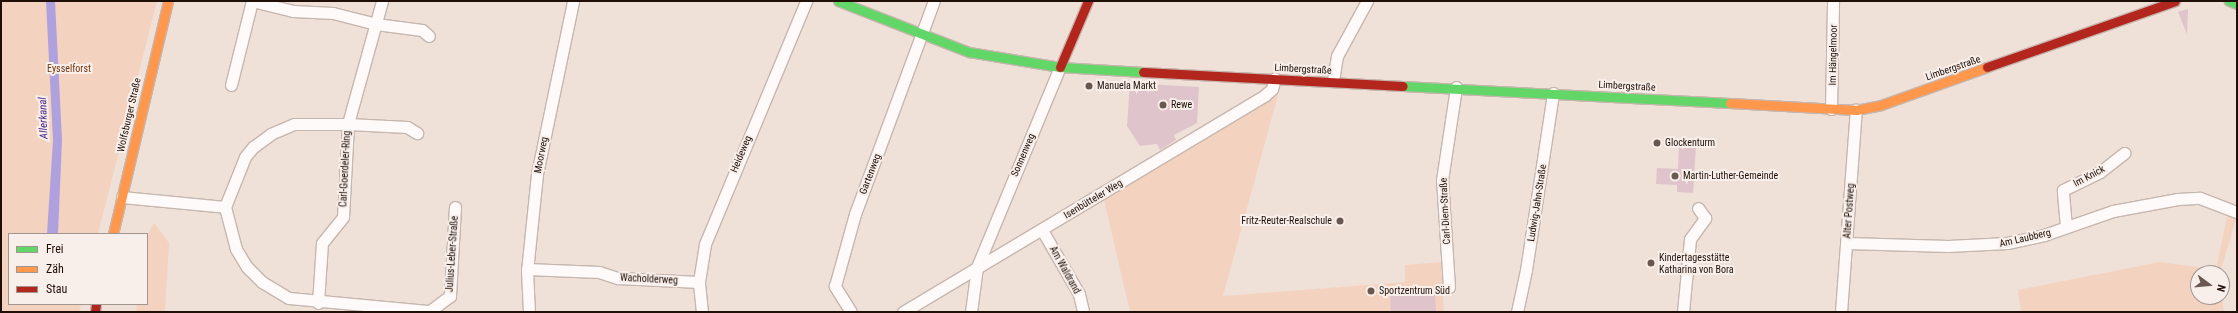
<!DOCTYPE html>
<html>
<head>
<meta charset="utf-8">
<style>
	body { margin:0 }
	#map { position:relative; width:2238px; height:313px; overflow:hidden; background:#efe0d8; font-family:"Roboto Condensed",sans-serif }
	div>[style] { position:absolute }
	[style*='--x'] { left:calc(var(--x)*1px); top:calc(var(--y)*1px); width:calc(var(--w)*1px); rotate:calc(var(--a)*1deg) }
	.green>* { inset:0; background:#f4d2c0 }
	.water>* { inset:0; background:#afa0de }
	.building>* { inset:0; background:#dfc4cb; transform-origin:0 0 }
	.roads { filter:drop-shadow(1px 0 #c6b6ae) drop-shadow(-1px 0 #c6b6ae) drop-shadow(0 1px #c6b6ae) drop-shadow(0 -1px #c6b6ae) }
	.street>* { height:11px; margin:-5.5px; padding:0 5.5px; transform-origin:5.5px; border-radius:5.5px; background:#fdfaf9 }
	.fast>* { height:9px; margin:-4.5px; padding:0 4.5px; transform-origin:4.5px; border-radius:4.5px; background:#63d668 }
	.slow>* { height:9px; margin:-4.5px; padding:0 4.5px; transform-origin:4.5px; border-radius:4.5px; background:#ff974d }
	.jam>* { height:9px; margin:-4.5px; padding:0 4.5px; transform-origin:4.5px; border-radius:4.5px; background:#b3261e }
	.dots>* { width:11px; height:11px; translate:-50% -50%; box-sizing:border-box; border:2px solid #f8efea; border-radius:50% }
	span { translate:-50% -50%; white-space:nowrap; text-align:center; line-height:1.15; -webkit-text-stroke:4px #f8efea; paint-order:stroke }
	.street-label { font-size:10px; color:#1f0f07 }
	.park-label { font-size:10px; color:#71360e }
	.poi-label { font-size:10px; color:#1f0f07 }
	.left { translate:0 -50%; text-align:left }
	.right { translate:-100% -50%; text-align:right }
	.water-label { font-size:11px; color:#41208b; font-style:italic }
	.frame { position:absolute; inset:0; border:2px solid #1f0f07; pointer-events:none }
	.legend { position:absolute; left:8px; top:233px; width:140px; height:72px; box-sizing:border-box; background:#f8efea; border:1px solid #a1958f; margin:0; padding:5px 7px; list-style:none; font-size:12px; color:#1f0f07 }
	.legend li { display:flex; align-items:center; gap:8px; height:20px }
	.legend b { width:20px; border:1px solid #a1958f }
	.north { position:absolute; left:2190px; top:265px; width:40px; height:40px; box-sizing:border-box; background:#f8efea; border:1px solid #a1958f; border-radius:50%; rotate:106deg; font-size:11px; font-weight:700; line-height:16px; text-align:center; color:#1f0f07 }
	.north::after { content:''; display:block; margin:auto; width:14px; height:18px; background:#685850; clip-path:polygon(50% 0,100% 100%,50% 72%,0 100%) }
</style>
</head>
<body>
<div id="map">
	<div class="green">
		<i style="clip-path:polygon(1px 1px,157px 1px,98px 234px,9px 234px,9px 304px,81px 304px,79px 312px,1px 312px)"></i>
		<i style="clip-path:polygon(1278px 95px,1223px 296px,1405px 282px,1405px 265px,1441px 262px,1444px 312px,1130px 312px,1104px 200px)"></i>
		<i style="clip-path:polygon(2227px 216px,2236px 219px,2220px 273px,2198px 273px,2198px 297px,2222px 295px,2224px 312px,2021px 312px,2018px 290px,2160px 262px,2216px 270px)"></i>
		<i style="clip-path:polygon(154px 223px,169px 243px,165px 312px,136px 312px,137px 304px,147px 304px,147px 235px)"></i>
	</div>
	<div class="water">
		<i style="clip-path:polygon(46px 1px,55px 1px,62px 140px,58px 234px,47px 234px,53px 140px)"></i>
	</div>
	<div class="building">
		<i style="clip-path:polygon(2188px 9px,2187px 34px,2178px 12px)"></i>
		<i style="clip-path:polygon(1130px 83px,1199px 87px,1197px 123px,1174px 135px,1176px 140px,1160px 150px,1157px 144px,1140px 146px,1127px 126px)"></i>
		<i style="clip-path:polygon(1679px 145px,1696px 146px,1693px 193px,1677px 192px,1677px 185px,1656px 184px,1657px 168px,1678px 169px)"></i>
		<i style="left:1435px;top:292px;width:20px;height:45px;rotate:87deg"></i>
	</div>
	<div class="roads">
		<div class="street">
			<i style="--x:382;--y:1;--w:128;--a:105.5"></i>
			<i style="--x:348;--y:124;--w:54;--a:180"></i>
			<i style="--x:294;--y:124;--w:25;--a:157"></i>
			<i style="--x:271;--y:134;--w:22;--a:144"></i>
			<i style="--x:253;--y:147;--w:13;--a:129"></i>
			<i style="--x:245;--y:157;--w:54;--a:111.8"></i>
			<i style="--x:225;--y:207;--w:43;--a:75.3"></i>
			<i style="--x:236;--y:249;--w:21;--a:59"></i>
			<i style="--x:247;--y:267;--w:21;--a:45"></i>
			<i style="--x:262;--y:282;--w:31;--a:31"></i>
			<i style="--x:289;--y:298;--w:142;--a:5.3"></i>
			<i style="--x:430;--y:311;--w:25;--a:-37"></i>
			<i style="--x:450;--y:296;--w:89;--a:-86.8"></i>
			<i style="--x:1333;--y:81;--w:25;--a:-81"></i>
			<i style="--x:1337;--y:56;--w:63;--a:-61.4"></i>
			<i style="--x:231;--y:85;--w:87;--a:-76"></i>
			<i style="--x:252;--y:1;--w:42;--a:13.7"></i>
			<i style="--x:293;--y:11;--w:40;--a:2.9"></i>
			<i style="--x:333;--y:13;--w:44;--a:14.3"></i>
			<i style="--x:376;--y:24;--w:46;--a:7.4"></i>
			<i style="--x:422;--y:30;--w:9;--a:41"></i>
			<i style="--x:1831;--y:109;--w:108;--a:-88.9"></i>
			<i style="--x:122;--y:197;--w:103;--a:5.5"></i>
			<i style="--x:2066;--y:227;--w:37;--a:-95"></i>
			<i style="--x:2063;--y:190;--w:41;--a:-25.9"></i>
			<i style="--x:2100;--y:172;--w:31;--a:-38"></i>
			<i style="--x:1042;--y:230;--w:74;--a:60"></i>
			<i style="--x:1079;--y:294;--w:18;--a:77"></i>
			<i style="--x:1847;--y:243;--w:101;--a:1.7"></i>
			<i style="--x:1948;--y:246;--w:59;--a:-2.9"></i>
			<i style="--x:2007;--y:243;--w:38;--a:-12"></i>
			<i style="--x:2044;--y:235;--w:73;--a:-19.2"></i>
			<i style="--x:2113;--y:211;--w:66;--a:-10.5"></i>
			<i style="--x:2178;--y:199;--w:22;--a:-3"></i>
			<i style="--x:2200;--y:198;--w:40;--a:21"></i>
			<i style="--x:527;--y:269;--w:72;--a:2.4"></i>
			<i style="--x:599;--y:272;--w:20;--a:18"></i>
			<i style="--x:618;--y:278;--w:81;--a:2.8"></i>
			<i style="--x:1449;--y:287;--w:107;--a:-93.7"></i>
			<i style="--x:1442;--y:180;--w:94;--a:-81.4"></i>
			<i style="--x:318;--y:303;--w:60;--a:-86.2"></i>
			<i style="--x:322;--y:243;--w:33;--a:-51"></i>
			<i style="--x:343;--y:217;--w:93;--a:-86.9"></i>
			<i style="--x:348;--y:124;--w:59;--a:2.9"></i>
			<i style="--x:407;--y:127;--w:12;--a:31"></i>
			<i style="--x:529;--y:312;--w:41;--a:-92.8"></i>
			<i style="--x:527;--y:271;--w:98;--a:-84.1"></i>
			<i style="--x:537;--y:174;--w:177;--a:-78.2"></i>
			<i style="--x:702;--y:312;--w:30;--a:-96"></i>
			<i style="--x:699;--y:282;--w:38;--a:-81"></i>
			<i style="--x:705;--y:244;--w:263;--a:-67.4"></i>
			<i style="--x:851;--y:312;--w:31;--a:-122"></i>
			<i style="--x:835;--y:286;--w:75;--a:-74.5"></i>
			<i style="--x:855;--y:214;--w:227;--a:-69.7"></i>
			<i style="--x:903;--y:312;--w:422;--a:-30.9"></i>
			<i style="--x:1265;--y:95;--w:9;--a:-41"></i>
			<i style="--x:1272;--y:89;--w:11;--a:-75"></i>
			<i style="--x:971;--y:312;--w:45;--a:-82.4"></i>
			<i style="--x:977;--y:267;--w:217;--a:-67.5"></i>
			<i style="--x:1517;--y:312;--w:43;--a:-77.9"></i>
			<i style="--x:1526;--y:270;--w:179;--a:-81.3"></i>
			<i style="--x:1683;--y:312;--w:73;--a:-84.5"></i>
			<i style="--x:1690;--y:239;--w:26;--a:-54"></i>
			<i style="--x:1705;--y:218;--w:12;--a:-125"></i>
			<i style="--x:1841;--y:312;--w:203;--a:-85.8"></i>
		</div>
		<div class="fast">
			<i style="--x:838;--y:1;--w:141;--a:21.3"></i>
			<i style="--x:969;--y:52;--w:92;--a:9.4"></i>
			<i style="--x:1060;--y:67;--w:83;--a:3.4"></i>
			<i style="--x:2229;--y:1;--w:9;--a:21"></i>
			<i style="--x:1403;--y:86;--w:327;--a:3"></i>
		</div>
		<div class="slow">
			<i style="--x:1730;--y:103;--w:126;--a:3.2"></i>
			<i style="--x:1856;--y:110;--w:25;--a:-11"></i>
			<i style="--x:1881;--y:105;--w:113;--a:-19.7"></i>
			<i style="--x:113;--y:234;--w:239;--a:-76.7"></i>
		</div>
		<div class="jam">
			<i style="--x:1060;--y:67;--w:72;--a:-67"></i>
			<i style="--x:1987;--y:67;--w:199;--a:-19.3"></i>
			<i style="--x:1143;--y:72;--w:260;--a:3.1"></i>
			<i style="--x:95;--y:312;--w:8;--a:-83"></i>
		</div>
	</div>
	<div class="dots">
		<i style="left:1089px;top:86px;background:#685850"></i>
		<i style="left:1163px;top:105px;background:#685850"></i>
		<i style="left:1657px;top:143px;background:#685850"></i>
		<i style="left:1675px;top:176px;background:#685850"></i>
		<i style="left:1340px;top:221px;background:#685850"></i>
		<i style="left:1651px;top:263px;background:#685850"></i>
		<i style="left:1371px;top:291px;background:#685850"></i>
	</div>
	<div class="street-label">
		<span style="left:1833px;top:55px;rotate:-89deg">Im Hängelmoor</span>
		<span style="left:1953px;top:68px;rotate:-19deg">Limbergstraße</span>
		<span style="left:1303px;top:69px;rotate:3deg">Limbergstraße</span>
		<span style="left:1627px;top:86px;rotate:3deg">Limbergstraße</span>
		<span style="left:129px;top:115px;rotate:-77deg">Wolfsburger Straße</span>
		<span style="left:741px;top:154px;rotate:-67deg">Heideweg</span>
		<span style="left:541px;top:155px;rotate:-79deg">Moorweg</span>
		<span style="left:1023px;top:155px;rotate:-67deg">Sonnenweg</span>
		<span style="left:345px;top:169px;rotate:-87deg">Carl-Goerdeler-Ring</span>
		<span style="left:870px;top:174px;rotate:-69deg">Gartenweg</span>
		<span style="left:2089px;top:176px;rotate:-28deg">Im Knick</span>
		<span style="left:1093px;top:199px;rotate:-31deg">Isenbütteler Weg</span>
		<span style="left:1537px;top:203px;rotate:-81deg">Ludwig-Jahn-Straße</span>
		<span style="left:1445px;top:211px;rotate:-93deg">Carl-Diem-Straße</span>
		<span style="left:1849px;top:211px;rotate:-86deg">Alter Postweg</span>
		<span style="left:2025px;top:238px;rotate:-13deg">Am Laubberg</span>
		<span style="left:452px;top:254px;rotate:-86deg">Julius-Leber-Straße</span>
		<span style="left:1065px;top:270px;rotate:61deg">Am Waldrand</span>
		<span style="left:649px;top:279px;rotate:3deg">Wacholderweg</span>
	</div>
	<div class="park-label">
		<span style="left:69px;top:69px">Eysselforst</span>
	</div>
	<div class="poi-label">
		<span class="left" style="left:1097px;top:86px">Manuela Markt</span>
		<span class="left" style="left:1171px;top:105px">Rewe</span>
		<span class="left" style="left:1665px;top:143px">Glockenturm</span>
		<span class="left" style="left:1683px;top:176px">Martin-Luther-Gemeinde</span>
		<span class="right" style="left:1332px;top:221px">Fritz-Reuter-Realschule</span>
		<span class="left" style="left:1659px;top:263px">Kindertagesstätte<br>Katharina von Bora</span>
		<span class="left" style="left:1379px;top:291px">Sportzentrum Süd</span>
	</div>
	<div class="water-label">
		<span style="left:44px;top:118px;rotate:-92deg">Allerkanal</span>
	</div>
	<div class="frame"></div>
	<ul class="legend">
	<li><b style="height:5px;background:#63d668"></b>Frei</li>
	<li><b style="height:5px;background:#ff974d"></b>Zäh</li>
	<li><b style="height:5px;background:#b3261e"></b>Stau</li>
	</ul>
	<div class="north">N</div>
</div>
</body>
</html>
